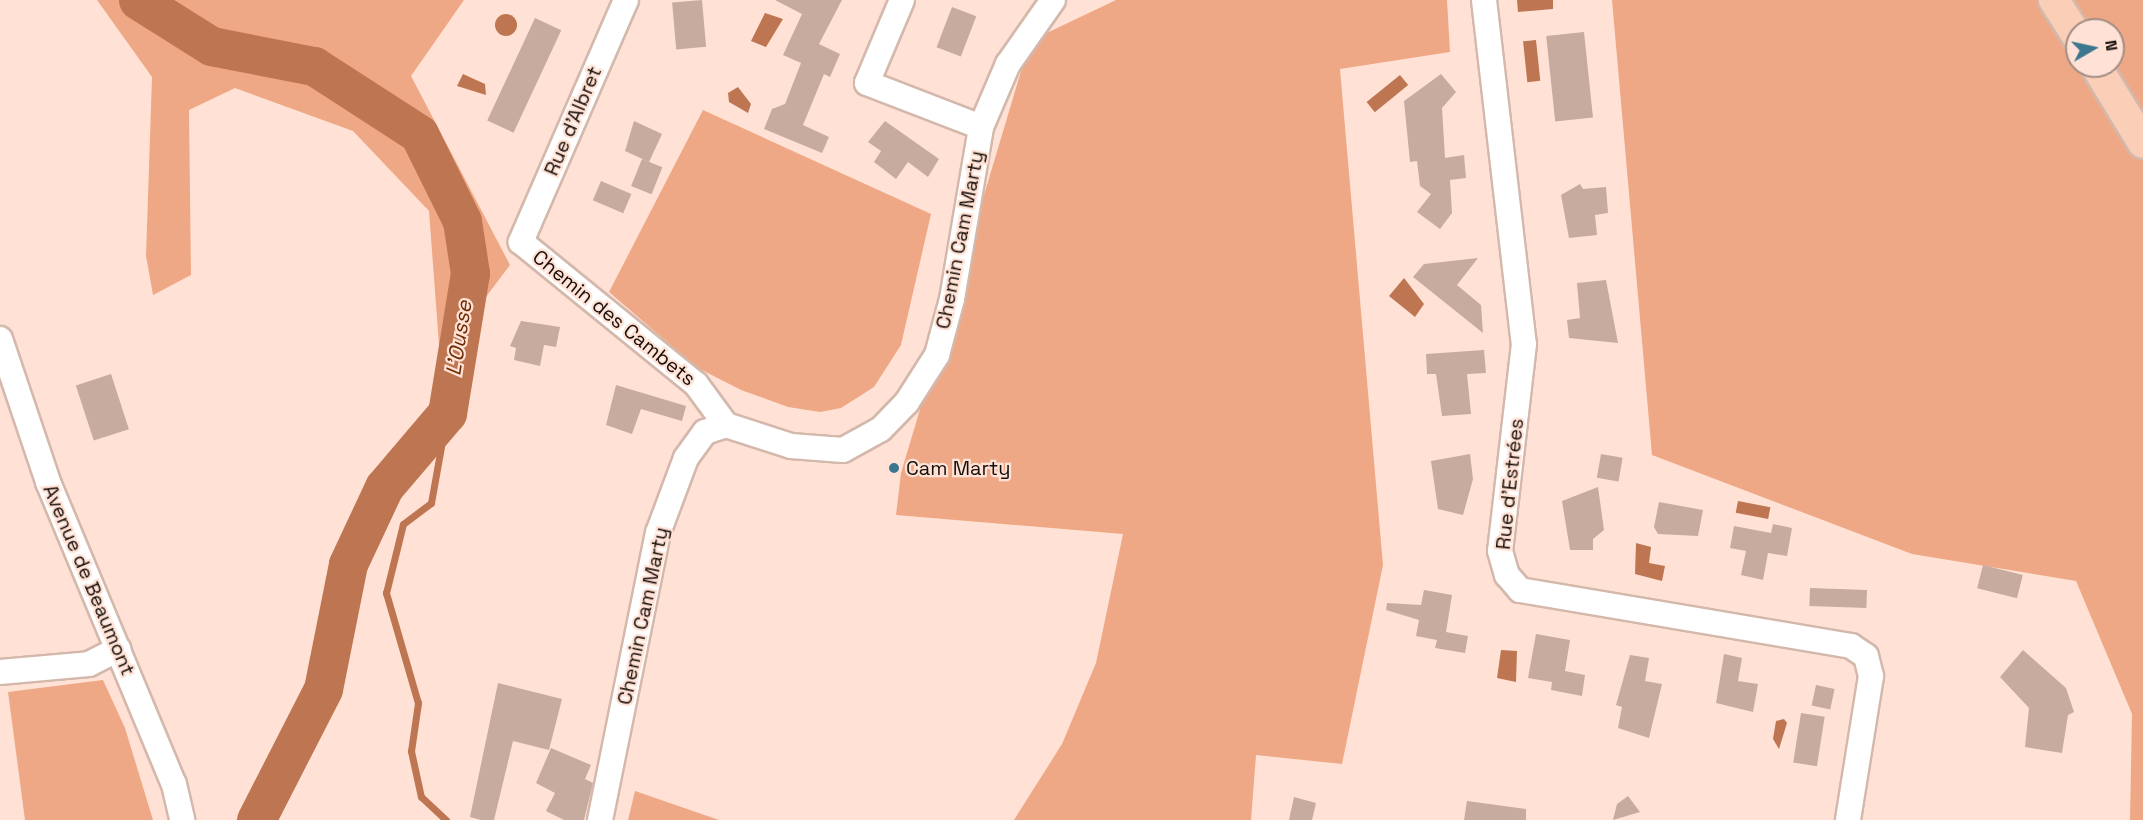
<!DOCTYPE html>
<html>
<head>
<meta charset="utf-8">
<style>
	body { margin:0 }
	#map { position:relative; width:2143px; height:820px; overflow:hidden; background:#ffe2d5; font-family:"Space Grotesk",sans-serif }
	div>[style] { position:absolute }
	[style*='--x'] { left:calc(var(--x)*1px); top:calc(var(--y)*1px); width:calc(var(--w)*1px); rotate:calc(var(--a)*1deg) }
	.green>* { inset:0; background:#efa885 }
	.water>* { inset:0; background:#be7652; transform-origin:0 0 }
	.round { border-radius:50% }
	.stream>* { height:7px; margin:-3.5px; padding:0 3.5px; transform-origin:3.5px; border-radius:3.5px; background:#be7652 }
	.river>* { height:39px; margin:-19.5px; padding:0 19.5px; transform-origin:19.5px; border-radius:19.5px; background:#be7652 }
	.building>* { inset:0; background:#c7ab9e; transform-origin:0 0 }
	.roads { filter:drop-shadow(2px 0 #d3b8ab) drop-shadow(-2px 0 #d3b8ab) drop-shadow(0 2px #d3b8ab) drop-shadow(0 -2px #d3b8ab) }
	.minor>* { height:24px; margin:-12px; padding:0 12px; transform-origin:12px; border-radius:12px; background:#fff }
	.major>* { height:30px; margin:-15px; padding:0 15px; transform-origin:15px; border-radius:15px; background:#fbceb8 }
	.dots>* { width:16px; height:16px; translate:-50% -50%; box-sizing:border-box; border:3px solid #ffe2d5; border-radius:50% }
	span { translate:-50% -50%; white-space:nowrap; text-align:center; line-height:1.15; -webkit-text-stroke:4.5px #ffe2d5; paint-order:stroke }
	.street-label { font-size:20px; color:#170e0a }
	.poi-label { font-size:20px; color:#170e0a }
	.left { translate:0 -50%; text-align:left }
	.water-label { font-size:21px; color:#6c2a00; font-style:italic }
	.north { position:absolute; left:2065px; top:18px; width:60px; height:60px; box-sizing:border-box; background:#ffe2d5; border:2px solid #a28d84; border-radius:50%; rotate:81deg; font-size:16px; font-weight:700; line-height:24px; text-align:center; color:#170e0a }
	.north::after { content:''; display:block; margin:auto; width:21px; height:27px; background:#3c778f; clip-path:polygon(50% 0,100% 100%,50% 72%,0 100%) }
</style>
</head>
<body>
<div id="map">
	<div class="green">
		<i style="clip-path:polygon(97px 0,464px 0,411px 76px,510px 265px,440px 358px,429px 211px,353px 131px,235px 88px,189px 110px,191px 275px,153px 295px,146px 256px,152px 77px)"></i>
		<i style="clip-path:polygon(1116px 0,1447px 0,1450px 52px,1340px 69px,1383px 565px,1342px 764px,1256px 755px,1251px 820px,1014px 820px,1062px 744px,1096px 663px,1123px 534px,896px 515px,901px 473px,1030px 41px)"></i>
		<i style="clip-path:polygon(evenodd,1612px 0,2143px 0,2143px 820px,2130px 820px,2132px 714px,2076px 581px,1912px 554px,1652px 455px,1612px 0,2077px 30px,2113px 30px,2113px 66px,2077px 66px,2077px 30px)"></i>
		<i style="clip-path:polygon(703px 110px,931px 214px,901px 345px,874px 387px,841px 408px,820px 412px,788px 407px,741px 390px,696px 367px,609px 292px)"></i>
		<i style="clip-path:polygon(103px 680px,125px 728px,153px 820px,25px 820px,8px 692px)"></i>
		<i style="clip-path:polygon(635px 791px,719px 820px,628px 820px)"></i>
	</div>
	<div class="water">
		<i style="clip-path:polygon(1517px 0,1553px 0,1553px 9px,1518px 12px)"></i>
		<i style="clip-path:polygon(765px 13px,783px 19px,766px 47px,751px 41px)"></i>
		<i class="round" style="left:495px;top:14px;width:22px;height:22px"></i>
		<i style="left:1536px;top:40px;width:41px;height:13px;rotate:84deg"></i>
		<i style="clip-path:polygon(463px 74px,485px 84px,486px 95px,457px 86px)"></i>
		<i style="left:1400px;top:75px;width:13px;height:43px;rotate:51deg"></i>
		<i style="clip-path:polygon(738px 87px,751px 104px,748px 113px,729px 102px,728px 93px)"></i>
		<i style="clip-path:polygon(1404px 278px,1424px 304px,1415px 317px,1389px 296px)"></i>
		<i style="left:1738px;top:501px;width:33px;height:12px;rotate:11deg"></i>
		<i style="clip-path:polygon(1636px 543px,1651px 547px,1649px 563px,1665px 566px,1662px 581px,1635px 574px)"></i>
		<i style="clip-path:polygon(1501px 650px,1517px 651px,1516px 682px,1497px 678px)"></i>
		<i style="clip-path:polygon(1784px 719px,1787px 723px,1779px 749px,1773px 739px,1776px 721px)"></i>
	</div>
	<div class="stream">
		<i style="--x:446;--y:820;--w:34;--a:-137"></i>
		<i style="--x:421;--y:797;--w:47;--a:-102.3"></i>
		<i style="--x:411;--y:751;--w:49;--a:-81.7"></i>
		<i style="--x:418;--y:703;--w:115;--a:-106.2"></i>
		<i style="--x:386;--y:593;--w:71;--a:-76.2"></i>
		<i style="--x:403;--y:524;--w:35;--a:-37"></i>
		<i style="--x:431;--y:503;--w:91;--a:-79.9"></i>
	</div>
	<div class="river">
		<i style="--x:138;--y:0;--w:86;--a:32.2"></i>
		<i style="--x:211;--y:46;--w:105;--a:11"></i>
		<i style="--x:314;--y:66;--w:125;--a:32.9"></i>
		<i style="--x:419;--y:134;--w:97;--a:63.7"></i>
		<i style="--x:462;--y:221;--w:53;--a:81.3"></i>
		<i style="--x:470;--y:273;--w:142;--a:99.3"></i>
		<i style="--x:447;--y:413;--w:97;--a:130.4"></i>
		<i style="--x:384;--y:487;--w:85;--a:115.1"></i>
		<i style="--x:348;--y:564;--w:127;--a:101.3"></i>
		<i style="--x:323;--y:689;--w:147;--a:117.1"></i>
	</div>
	<div class="building">
		<i style="left:702px;top:0;width:47px;height:30px;rotate:85deg"></i>
		<i style="clip-path:polygon(775px 0,842px 0,819px 44px,840px 54px,830px 77px,824px 74px,803px 125px,829px 137px,822px 153px,764px 129px,772px 109px,785px 104px,801px 63px,783px 55px,802px 14px)"></i>
		<i style="left:952px;top:7px;width:26px;height:43px;rotate:21deg"></i>
		<i style="left:535px;top:18px;width:29px;height:113px;rotate:25deg"></i>
		<i style="left:1584px;top:32px;width:86px;height:38px;rotate:84deg"></i>
		<i style="clip-path:polygon(1441px 74px,1456px 92px,1442px 108px,1445px 158px,1464px 155px,1466px 178px,1450px 180px,1452px 213px,1440px 229px,1417px 212px,1431px 194px,1420px 186px,1417px 161px,1410px 162px,1404px 101px)"></i>
		<i style="clip-path:polygon(634px 121px,662px 134px,649px 162px,625px 151px)"></i>
		<i style="clip-path:polygon(885px 121px,939px 159px,928px 177px,908px 162px,896px 179px,874px 162px,881px 151px,868px 142px)"></i>
		<i style="left:642px;top:159px;width:22px;height:29px;rotate:22deg"></i>
		<i style="left:601px;top:181px;width:33px;height:21px;rotate:23deg"></i>
		<i style="clip-path:polygon(1580px 184px,1583px 189px,1606px 187px,1608px 213px,1595px 215px,1597px 235px,1569px 238px,1561px 195px)"></i>
		<i style="clip-path:polygon(1478px 258px,1457px 285px,1481px 305px,1483px 333px,1413px 277px,1424px 264px)"></i>
		<i style="clip-path:polygon(1606px 280px,1618px 343px,1569px 338px,1567px 320px,1580px 318px,1577px 283px)"></i>
		<i style="clip-path:polygon(521px 321px,560px 327px,556px 347px,544px 345px,540px 366px,514px 360px,516px 348px,510px 346px)"></i>
		<i style="clip-path:polygon(1484px 350px,1486px 373px,1467px 374px,1471px 414px,1442px 416px,1436px 374px,1427px 374px,1426px 354px)"></i>
		<i style="left:111px;top:374px;width:58px;height:37px;rotate:72deg"></i>
		<i style="clip-path:polygon(616px 385px,686px 406px,682px 421px,641px 409px,632px 434px,606px 425px)"></i>
		<i style="clip-path:polygon(1470px 454px,1473px 479px,1463px 515px,1438px 509px,1431px 461px)"></i>
		<i style="left:1601px;top:454px;width:22px;height:24px;rotate:10deg"></i>
		<i style="clip-path:polygon(1598px 487px,1604px 530px,1593px 539px,1593px 550px,1570px 550px,1562px 501px)"></i>
		<i style="clip-path:polygon(1659px 502px,1703px 510px,1698px 536px,1658px 534px,1654px 527px)"></i>
		<i style="clip-path:polygon(1773px 524px,1792px 528px,1787px 556px,1768px 553px,1763px 580px,1741px 575px,1746px 551px,1730px 548px,1734px 526px,1771px 533px)"></i>
		<i style="left:1983px;top:565px;width:41px;height:24px;rotate:14deg"></i>
		<i style="left:1810px;top:588px;width:57px;height:18px;rotate:2deg"></i>
		<i style="clip-path:polygon(1424px 590px,1452px 595px,1446px 632px,1468px 636px,1465px 653px,1435px 648px,1437px 640px,1416px 636px,1419px 620px,1386px 610px,1387px 603px,1421px 605px)"></i>
		<i style="clip-path:polygon(1536px 634px,1570px 640px,1565px 671px,1585px 675px,1582px 696px,1551px 690px,1552px 682px,1528px 678px)"></i>
		<i style="clip-path:polygon(2023px 650px,2066px 688px,2074px 712px,2068px 715px,2062px 753px,2025px 747px,2029px 708px,2000px 677px)"></i>
		<i style="clip-path:polygon(1724px 654px,1742px 658px,1738px 681px,1758px 684px,1753px 712px,1716px 703px)"></i>
		<i style="clip-path:polygon(1630px 655px,1649px 658px,1645px 681px,1662px 684px,1649px 738px,1618px 728px,1622px 707px,1616px 705px)"></i>
		<i style="clip-path:polygon(498px 683px,562px 699px,549px 750px,513px 741px,494px 820px,481px 820px,470px 817px)"></i>
		<i style="left:1816px;top:685px;width:19px;height:21px;rotate:12deg"></i>
		<i style="left:1801px;top:713px;width:24px;height:50px;rotate:9deg"></i>
		<i style="clip-path:polygon(551px 748px,591px 765px,585px 779px,593px 783px,584px 820px,564px 820px,546px 811px,555px 793px,536px 783px)"></i>
		<i style="clip-path:polygon(1628px 796px,1640px 812px,1613px 820px,1617px 804px)"></i>
		<i style="clip-path:polygon(1294px 797px,1316px 803px,1312px 820px,1289px 820px)"></i>
		<i style="clip-path:polygon(1467px 801px,1526px 809px,1526px 820px,1464px 820px)"></i>
	</div>
	<div class="roads">
		<div class="minor">
			<i style="--x:626;--y:0;--w:264;--a:113.5"></i>
			<i style="--x:521;--y:242;--w:225;--a:39.1"></i>
			<i style="--x:696;--y:384;--w:51;--a:53.8"></i>
			<i style="--x:902;--y:0;--w:90;--a:112.9"></i>
			<i style="--x:867;--y:83;--w:122;--a:21.1"></i>
			<i style="--x:1484;--y:0;--w:346;--a:83.4"></i>
			<i style="--x:1524;--y:344;--w:208;--a:96.6"></i>
			<i style="--x:1500;--y:551;--w:25;--a:74"></i>
			<i style="--x:1507;--y:575;--w:20;--a:49"></i>
			<i style="--x:1520;--y:590;--w:336;--a:9.6"></i>
			<i style="--x:1851;--y:646;--w:18;--a:34"></i>
			<i style="--x:1866;--y:656;--w:21;--a:76"></i>
			<i style="--x:1871;--y:676;--w:146;--a:99.1"></i>
			<i style="--x:0;--y:339;--w:151;--a:71.4"></i>
			<i style="--x:48;--y:482;--w:327;--a:67.4"></i>
			<i style="--x:174;--y:784;--w:37;--a:77"></i>
			<i style="--x:0;--y:672;--w:89;--a:-5.1"></i>
			<i style="--x:89;--y:664;--w:33;--a:-27"></i>
			<i style="--x:600;--y:820;--w:293;--a:-78.6"></i>
			<i style="--x:658;--y:533;--w:80;--a:-69.5"></i>
			<i style="--x:686;--y:458;--w:32;--a:-54"></i>
			<i style="--x:705;--y:432;--w:22;--a:-18"></i>
			<i style="--x:726;--y:425;--w:68;--a:17.9"></i>
			<i style="--x:791;--y:446;--w:52;--a:4.4"></i>
			<i style="--x:843;--y:450;--w:43;--a:-28.9"></i>
			<i style="--x:881;--y:429;--w:37;--a:-46"></i>
			<i style="--x:907;--y:402;--w:56;--a:-57.4"></i>
			<i style="--x:937;--y:355;--w:58;--a:-75"></i>
			<i style="--x:952;--y:299;--w:174;--a:-80.4"></i>
			<i style="--x:981;--y:127;--w:69;--a:-66.8"></i>
			<i style="--x:1008;--y:64;--w:78;--a:-54.9"></i>
		</div>
		<div class="major">
			<i style="--x:2054;--y:0;--w:43;--a:57.4"></i>
			<i style="--x:2096;--y:66;--w:90;--a:58.6"></i>
		</div>
	</div>
	<div class="dots">
		<i style="left:894px;top:468px;background:#3c778f"></i>
	</div>
	<div class="street-label">
		<span style="left:573px;top:121px;rotate:-67deg">Rue d'Albret</span>
		<span style="left:960px;top:240px;rotate:-79deg">Chemin Cam Marty</span>
		<span style="left:614px;top:318px;rotate:39deg">Chemin des Cambets</span>
		<span style="left:1510px;top:484px;rotate:-84deg">Rue d’Estrées</span>
		<span style="left:89px;top:580px;rotate:67deg">Avenue de Beaumont</span>
		<span style="left:643px;top:616px;rotate:-78deg">Chemin Cam Marty</span>
	</div>
	<div class="poi-label">
		<span class="left" style="left:906px;top:468px">Cam Marty</span>
	</div>
	<div class="water-label">
		<span style="left:459px;top:338px;rotate:-81deg">L'Ousse</span>
	</div>
	<div class="north">N</div>
</div>
</body>
</html>
